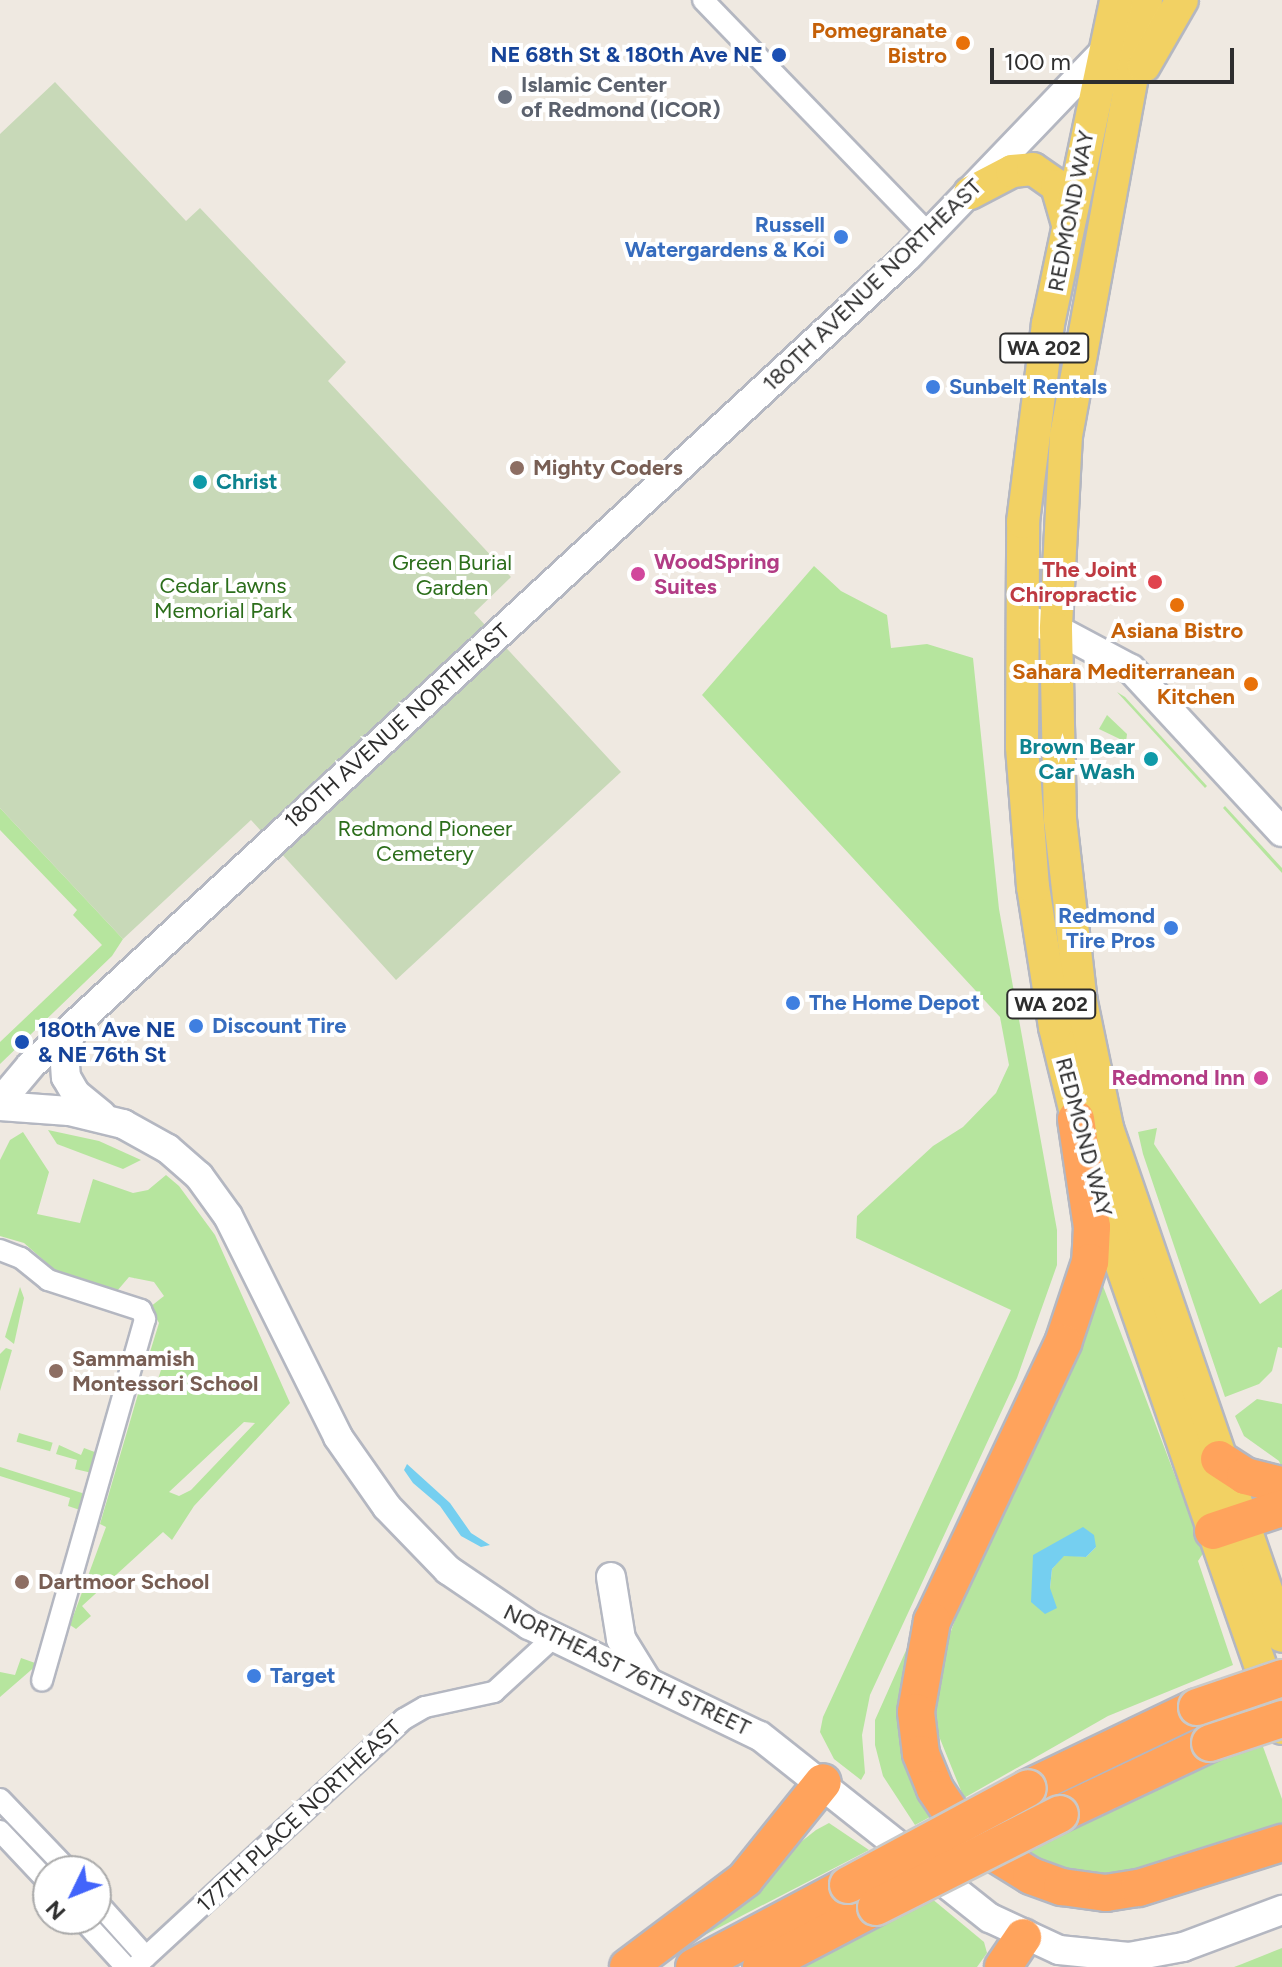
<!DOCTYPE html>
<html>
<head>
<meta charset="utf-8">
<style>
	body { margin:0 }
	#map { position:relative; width:1282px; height:1967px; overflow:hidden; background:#efe9e1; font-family:Figtree,sans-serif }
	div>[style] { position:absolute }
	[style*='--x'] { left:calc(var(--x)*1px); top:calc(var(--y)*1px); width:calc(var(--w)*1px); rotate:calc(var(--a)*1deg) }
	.green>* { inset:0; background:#b6e59e; transform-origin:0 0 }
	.cemetery>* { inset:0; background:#c8d9b8 }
	.water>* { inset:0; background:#75cff0 }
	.roads { filter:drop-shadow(2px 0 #b4b7c1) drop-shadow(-2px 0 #b4b7c1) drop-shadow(0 2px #b4b7c1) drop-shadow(0 -2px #b4b7c1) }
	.street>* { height:20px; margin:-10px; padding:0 10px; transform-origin:10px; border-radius:10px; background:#fff }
	.secondary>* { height:28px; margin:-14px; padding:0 14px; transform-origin:14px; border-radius:14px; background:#fff }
	.primary>* { height:32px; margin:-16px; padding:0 16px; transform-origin:16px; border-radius:16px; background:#f2d163 }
	.highway>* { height:36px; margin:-18px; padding:0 18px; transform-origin:18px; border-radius:18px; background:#ffa35c }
	.bridges { filter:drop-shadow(2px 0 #c9c9c9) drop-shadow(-2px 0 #c9c9c9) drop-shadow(0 2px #c9c9c9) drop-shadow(0 -2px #c9c9c9) }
	.highway-bridge>* { height:36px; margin:-18px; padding:0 18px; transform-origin:18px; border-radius:18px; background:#ffa35c }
	.dots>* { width:22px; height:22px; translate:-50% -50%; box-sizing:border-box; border:4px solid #fff; border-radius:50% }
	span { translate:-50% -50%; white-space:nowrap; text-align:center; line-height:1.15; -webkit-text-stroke:8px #fff; paint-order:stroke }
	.shield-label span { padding:2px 6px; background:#fff; border:2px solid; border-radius:6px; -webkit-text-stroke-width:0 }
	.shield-label { font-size:20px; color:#2e2e2e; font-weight:700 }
	.food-label { font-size:22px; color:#c56008; font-weight:700 }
	.right { translate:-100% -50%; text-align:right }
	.transit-label { font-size:22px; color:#164399; font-weight:700 }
	.left { translate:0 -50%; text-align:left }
	.worship-label { font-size:22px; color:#5b616d; font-weight:700 }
	.street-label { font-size:22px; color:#2e2e2e }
	.shop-label { font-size:22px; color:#366cbe; font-weight:700 }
	.education-label { font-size:22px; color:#785e54; font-weight:700 }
	.culture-label { font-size:22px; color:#0d838f; font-weight:700 }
	.hotel-label { font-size:22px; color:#b23c85; font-weight:700 }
	.park-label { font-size:22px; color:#2c6e1b }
	.health-label { font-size:22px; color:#be3a42; font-weight:700 }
	.north { position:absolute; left:32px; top:1855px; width:80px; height:80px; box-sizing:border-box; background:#fff; border:2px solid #ababab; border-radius:50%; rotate:227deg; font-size:22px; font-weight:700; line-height:32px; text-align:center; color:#2e2e2e }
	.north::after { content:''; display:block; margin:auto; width:28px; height:36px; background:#4264fb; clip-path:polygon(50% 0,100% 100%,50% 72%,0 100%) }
	.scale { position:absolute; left:990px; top:48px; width:244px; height:36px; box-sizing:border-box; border:4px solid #2e2e2e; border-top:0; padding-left:10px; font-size:24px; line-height:28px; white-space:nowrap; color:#2e2e2e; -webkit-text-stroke:6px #fff; paint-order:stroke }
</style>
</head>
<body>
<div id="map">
	<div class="green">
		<i style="clip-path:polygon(814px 566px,841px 591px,887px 615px,891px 648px,927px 644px,973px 658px,999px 909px,1057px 1230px,1057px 1265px,1017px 1378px,870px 1695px,862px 1735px,865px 1773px,861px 1780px,834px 1759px,820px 1732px,823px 1717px,1011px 1310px,856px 1238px,857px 1216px,933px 1146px,963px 1127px,996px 1093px,1009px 1065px,1000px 1017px,702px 695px)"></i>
		<i style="clip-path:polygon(1117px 692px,1125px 697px,1207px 786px,1205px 788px)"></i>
		<i style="clip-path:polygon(1107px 715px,1127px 734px,1126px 742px,1099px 729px)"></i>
		<i style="clip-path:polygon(1225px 806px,1282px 868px,1282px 873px,1223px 808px)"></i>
		<i style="clip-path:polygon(0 808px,123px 939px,112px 956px,0 1064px,0 1042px,102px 945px,73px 915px,77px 910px,0 830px)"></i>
		<i style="clip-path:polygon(1157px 1128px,1154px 1144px,1260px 1304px,1282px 1289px,1282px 1348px,1278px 1347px,1272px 1371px,1259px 1384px,1225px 1397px,1143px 1154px,1138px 1132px)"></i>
		<i style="clip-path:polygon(48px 1130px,99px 1141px,141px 1160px,123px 1169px,57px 1144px)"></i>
		<i style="clip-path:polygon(evenodd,23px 1132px,49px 1172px,37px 1214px,80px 1223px,93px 1179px,133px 1193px,148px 1190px,166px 1175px,179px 1186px,215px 1235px,290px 1403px,194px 1506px,172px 1540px,163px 1532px,82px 1606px,91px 1616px,76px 1629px,70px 1625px,106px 1527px,100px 1524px,143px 1377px,157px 1382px,162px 1367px,180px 1365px,179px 1350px,150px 1352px,159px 1323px,150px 1307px,164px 1296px,154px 1282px,129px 1277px,117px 1291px,105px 1291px,47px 1272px,49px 1265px,24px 1243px,0 1236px,0 1160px,10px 1140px,23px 1132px,244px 1422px,255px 1423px,191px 1490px,179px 1496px,169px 1492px,244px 1422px)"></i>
		<i style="clip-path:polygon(evenodd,1103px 1286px,1204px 1552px,1198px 1561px,1233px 1665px,1108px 1716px,964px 1798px,930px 1714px,937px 1669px,979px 1555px,1103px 1286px,1096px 1547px,1086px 1557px,1064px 1555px,1052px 1569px,1050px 1588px,1033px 1555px,1096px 1547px)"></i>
		<i style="clip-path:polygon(20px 1287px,24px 1298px,14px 1344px,5px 1337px)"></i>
		<i style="clip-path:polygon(6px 1348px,12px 1350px,0 1391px,0 1354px)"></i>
		<i style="clip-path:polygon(1257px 1399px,1282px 1404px,1282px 1468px,1279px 1461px,1244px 1436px,1235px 1416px)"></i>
		<i style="left:19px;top:1433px;width:35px;height:9px;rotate:16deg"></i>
		<i style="clip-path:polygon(59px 1445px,81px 1455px,84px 1448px,100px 1454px,92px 1473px,75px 1469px,77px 1460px,56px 1454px)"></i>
		<i style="clip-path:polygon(0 1467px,82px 1493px,86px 1497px,83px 1511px,68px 1506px,70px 1498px,0 1476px)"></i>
		<i style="clip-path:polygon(912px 1637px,900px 1706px,905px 1765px,930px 1817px,915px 1825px,883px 1776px,875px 1745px,875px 1720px)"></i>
		<i style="clip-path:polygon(21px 1658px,38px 1664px,0 1697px,0 1672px,15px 1675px)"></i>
		<i style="clip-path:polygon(1262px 1744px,1282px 1799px,1282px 1823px,1159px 1867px,1112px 1875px,1078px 1874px,1021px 1852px,1216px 1761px)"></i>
		<i style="clip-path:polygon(829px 1823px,869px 1850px,643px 1967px,816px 1830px)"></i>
		<i style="clip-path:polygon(931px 1898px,984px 1942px,987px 1953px,977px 1967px,792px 1967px)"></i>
		<i style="clip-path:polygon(1282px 1948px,1282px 1967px,1234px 1967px,1242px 1964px)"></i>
	</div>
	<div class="cemetery">
		<i style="clip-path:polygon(55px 82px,186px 221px,200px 208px,346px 362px,328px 381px,511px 577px,474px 613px,621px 772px,396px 980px,251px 820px,123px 939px,0 808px,0 134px)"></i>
	</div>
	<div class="water">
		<i style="clip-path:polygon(407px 1464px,450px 1503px,471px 1533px,490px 1545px,481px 1547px,461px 1536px,440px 1506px,413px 1483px,404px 1470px)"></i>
		<i style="clip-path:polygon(1083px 1527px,1094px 1535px,1096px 1547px,1086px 1557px,1064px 1556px,1052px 1569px,1050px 1588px,1057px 1608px,1045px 1614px,1031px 1602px,1033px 1555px)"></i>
	</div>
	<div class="roads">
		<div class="street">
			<i style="--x:703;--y:0;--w:322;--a:46"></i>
			<i style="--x:0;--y:1250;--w:22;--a:21"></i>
			<i style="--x:21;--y:1258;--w:35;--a:39"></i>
			<i style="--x:48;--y:1280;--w:98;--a:17.9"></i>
			<i style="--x:141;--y:1310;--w:10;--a:66"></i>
			<i style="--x:145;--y:1319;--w:376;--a:105.9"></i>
			<i style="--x:0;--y:1799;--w:100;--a:46.2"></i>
			<i style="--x:0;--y:1831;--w:70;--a:46.7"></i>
			<i style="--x:96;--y:1901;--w:75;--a:48.2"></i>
			<i style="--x:82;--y:1919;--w:65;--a:47.5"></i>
			<i style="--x:135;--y:1967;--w:366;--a:-42.7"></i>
			<i style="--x:404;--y:1719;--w:24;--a:-30"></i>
			<i style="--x:425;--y:1707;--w:71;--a:-12.3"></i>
			<i style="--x:494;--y:1692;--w:80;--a:-42.5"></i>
		</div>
		<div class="secondary">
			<i style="--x:1022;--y:618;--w:36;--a:18"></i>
			<i style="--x:1056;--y:629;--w:85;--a:28.1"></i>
			<i style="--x:1131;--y:669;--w:222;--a:47.2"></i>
			<i style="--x:74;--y:1027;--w:25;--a:113"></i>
			<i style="--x:64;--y:1050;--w:27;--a:86"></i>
			<i style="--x:66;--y:1077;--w:20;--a:60"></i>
			<i style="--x:76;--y:1094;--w:33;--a:39"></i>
			<i style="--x:0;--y:1102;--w:48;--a:-50"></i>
			<i style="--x:31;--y:1065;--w:1192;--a:-42.69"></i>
			<i style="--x:907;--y:257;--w:295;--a:-46.2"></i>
			<i style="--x:0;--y:1106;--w:69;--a:4.1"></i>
			<i style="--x:69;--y:1111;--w:56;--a:13.5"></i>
			<i style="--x:123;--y:1124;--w:51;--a:29.1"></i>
			<i style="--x:168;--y:1149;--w:41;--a:41.1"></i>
			<i style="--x:199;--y:1176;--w:49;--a:54.1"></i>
			<i style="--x:228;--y:1216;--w:247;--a:63.5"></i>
			<i style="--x:338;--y:1437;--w:85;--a:55"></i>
			<i style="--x:387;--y:1507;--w:88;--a:45.9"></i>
			<i style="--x:448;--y:1570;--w:98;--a:34.2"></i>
			<i style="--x:529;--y:1625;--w:256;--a:25.7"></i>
			<i style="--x:760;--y:1736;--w:293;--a:38.4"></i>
			<i style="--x:990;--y:1918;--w:76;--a:24.9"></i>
			<i style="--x:1059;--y:1950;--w:70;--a:5.7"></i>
			<i style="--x:1129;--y:1957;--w:55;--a:-10.5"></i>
			<i style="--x:1183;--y:1947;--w:106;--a:-20.5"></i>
			<i style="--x:611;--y:1577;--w:63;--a:80.8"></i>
			<i style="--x:621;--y:1639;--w:49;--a:58.2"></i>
		</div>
		<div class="primary">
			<i style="--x:1146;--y:0;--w:442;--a:100.4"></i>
			<i style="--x:1066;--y:435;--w:194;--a:93"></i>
			<i style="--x:1056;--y:629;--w:190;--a:88.8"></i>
			<i style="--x:1060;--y:819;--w:184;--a:83.5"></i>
			<i style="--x:1081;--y:1002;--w:129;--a:78.3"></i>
			<i style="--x:1107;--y:1128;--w:537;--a:70.99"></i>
			<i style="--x:1144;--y:66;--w:76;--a:-60.1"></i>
			<i style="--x:970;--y:193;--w:47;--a:-27.6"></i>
			<i style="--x:1012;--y:171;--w:21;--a:-5"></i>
			<i style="--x:1033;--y:169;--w:29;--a:35"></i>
			<i style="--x:1057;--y:186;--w:37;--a:74"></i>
			<i style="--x:1083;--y:1142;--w:118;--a:-103.7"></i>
			<i style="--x:1055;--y:1027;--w:142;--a:-98.9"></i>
			<i style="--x:1033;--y:887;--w:141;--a:-94.5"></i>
			<i style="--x:1022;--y:746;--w:224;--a:-89.7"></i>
			<i style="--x:1023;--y:522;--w:200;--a:-82.8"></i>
			<i style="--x:1048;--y:324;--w:331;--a:-78.1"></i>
			<i style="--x:1097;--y:1194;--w:565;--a:70.89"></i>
		</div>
		<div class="highway">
			<i style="--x:1076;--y:1119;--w:109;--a:81.6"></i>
			<i style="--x:1092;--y:1227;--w:35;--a:93"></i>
			<i style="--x:1090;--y:1262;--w:85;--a:108.4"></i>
			<i style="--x:1063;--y:1343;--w:307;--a:115.2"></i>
			<i style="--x:932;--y:1621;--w:92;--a:100"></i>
			<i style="--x:916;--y:1712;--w:42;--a:83.2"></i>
			<i style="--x:921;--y:1754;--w:38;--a:68"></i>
			<i style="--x:935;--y:1789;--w:36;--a:56"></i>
			<i style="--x:955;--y:1819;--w:46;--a:42.4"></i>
			<i style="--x:989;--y:1850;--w:49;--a:31.8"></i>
			<i style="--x:1031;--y:1876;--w:33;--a:20"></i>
			<i style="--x:1062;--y:1887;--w:44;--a:7.8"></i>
			<i style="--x:1106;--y:1893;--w:33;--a:-9"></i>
			<i style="--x:1139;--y:1888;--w:150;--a:-17.5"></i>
			<i style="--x:1219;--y:1459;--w:31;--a:33"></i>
			<i style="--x:1245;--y:1476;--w:38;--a:14"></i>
			<i style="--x:1213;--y:1531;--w:73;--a:-18.4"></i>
			<i style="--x:1028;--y:1788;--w:187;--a:-25.6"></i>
			<i style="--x:1060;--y:1814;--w:166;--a:-25.3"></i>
			<i style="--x:628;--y:1967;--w:146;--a:-36.9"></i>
			<i style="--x:745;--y:1879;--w:124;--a:-51.2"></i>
			<i style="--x:694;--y:1967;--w:174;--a:-28"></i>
			<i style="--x:761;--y:1967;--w:130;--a:-27.6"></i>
			<i style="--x:1003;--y:1967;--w:36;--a:-56"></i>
		</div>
	</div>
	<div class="bridges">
		<div class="highway-bridge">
			<i style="--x:1197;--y:1707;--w:90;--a:-18.8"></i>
			<i style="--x:1210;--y:1743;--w:76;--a:-18.4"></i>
			<i style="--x:848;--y:1885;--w:204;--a:-28.3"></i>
			<i style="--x:876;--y:1907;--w:206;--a:-26.8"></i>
		</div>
	</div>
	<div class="dots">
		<i style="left:963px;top:43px;background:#e8710a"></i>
		<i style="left:779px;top:55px;background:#1a4fb4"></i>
		<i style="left:505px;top:97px;background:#6b7280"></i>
		<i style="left:841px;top:237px;background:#3f7fe0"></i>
		<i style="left:933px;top:387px;background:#3f7fe0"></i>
		<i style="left:517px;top:468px;background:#8d6e63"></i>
		<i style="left:200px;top:482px;background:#0f9aa8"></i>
		<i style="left:638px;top:574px;background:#d1479c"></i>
		<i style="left:1155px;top:582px;background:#e0444e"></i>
		<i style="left:1177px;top:605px;background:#e8710a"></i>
		<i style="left:1251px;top:684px;background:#e8710a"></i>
		<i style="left:1151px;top:759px;background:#0f9aa8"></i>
		<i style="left:1171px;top:928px;background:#3f7fe0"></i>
		<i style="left:793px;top:1003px;background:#3f7fe0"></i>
		<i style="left:196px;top:1026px;background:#3f7fe0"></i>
		<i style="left:22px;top:1042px;background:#1a4fb4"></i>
		<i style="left:1261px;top:1078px;background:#d1479c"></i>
		<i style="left:56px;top:1371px;background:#8d6e63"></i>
		<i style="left:22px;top:1582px;background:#8d6e63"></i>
		<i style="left:254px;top:1676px;background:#3f7fe0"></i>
	</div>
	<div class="shield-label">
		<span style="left:1044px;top:348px">WA 202</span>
		<span style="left:1051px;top:1004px">WA 202</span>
	</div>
	<div class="food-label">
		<span class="right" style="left:947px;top:43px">Pomegranate<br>Bistro</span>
		<span style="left:1177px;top:631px">Asiana Bistro</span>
		<span class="right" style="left:1235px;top:684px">Sahara Mediterranean<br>Kitchen</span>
	</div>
	<div class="transit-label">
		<span class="right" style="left:763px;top:55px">NE 68th St &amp; 180th Ave NE</span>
		<span class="left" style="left:38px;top:1042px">180th Ave NE<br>&amp; NE 76th St</span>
	</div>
	<div class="worship-label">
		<span class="left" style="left:521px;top:97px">Islamic Center<br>of Redmond (ICOR)</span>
	</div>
	<div class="street-label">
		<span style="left:1071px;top:211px;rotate:-79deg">REDMOND WAY</span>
		<span style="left:872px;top:285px;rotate:-44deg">180TH AVENUE NORTHEAST</span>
		<span style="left:397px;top:726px;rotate:-42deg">180TH AVENUE NORTHEAST</span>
		<span style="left:1084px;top:1137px;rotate:75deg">REDMOND WAY</span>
		<span style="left:627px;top:1670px;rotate:26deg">NORTHEAST 76TH STREET</span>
		<span style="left:299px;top:1816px;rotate:-43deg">177TH PLACE NORTHEAST</span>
	</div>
	<div class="shop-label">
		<span class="right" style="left:825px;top:237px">Russell<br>Watergardens &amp; Koi</span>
		<span class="left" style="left:949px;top:387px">Sunbelt Rentals</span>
		<span class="right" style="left:1155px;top:928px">Redmond<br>Tire Pros</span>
		<span class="left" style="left:809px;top:1003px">The Home Depot</span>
		<span class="left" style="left:212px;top:1026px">Discount Tire</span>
		<span class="left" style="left:270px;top:1676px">Target</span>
	</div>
	<div class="education-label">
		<span class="left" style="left:533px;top:468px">Mighty Coders</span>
		<span class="left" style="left:72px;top:1371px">Sammamish<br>Montessori School</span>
		<span class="left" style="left:38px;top:1582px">Dartmoor School</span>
	</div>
	<div class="culture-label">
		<span class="left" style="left:216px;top:482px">Christ</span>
		<span class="right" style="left:1135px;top:759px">Brown Bear<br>Car Wash</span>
	</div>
	<div class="hotel-label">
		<span class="left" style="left:654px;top:574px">WoodSpring<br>Suites</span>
		<span class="right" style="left:1245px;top:1078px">Redmond Inn</span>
	</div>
	<div class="park-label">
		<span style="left:452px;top:575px">Green Burial<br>Garden</span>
		<span style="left:223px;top:598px">Cedar Lawns<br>Memorial Park</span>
		<span style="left:425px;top:841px">Redmond Pioneer<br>Cemetery</span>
	</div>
	<div class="health-label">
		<span class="right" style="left:1137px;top:582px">The Joint<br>Chiropractic</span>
	</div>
	<div class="north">N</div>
	<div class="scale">100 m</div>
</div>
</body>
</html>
